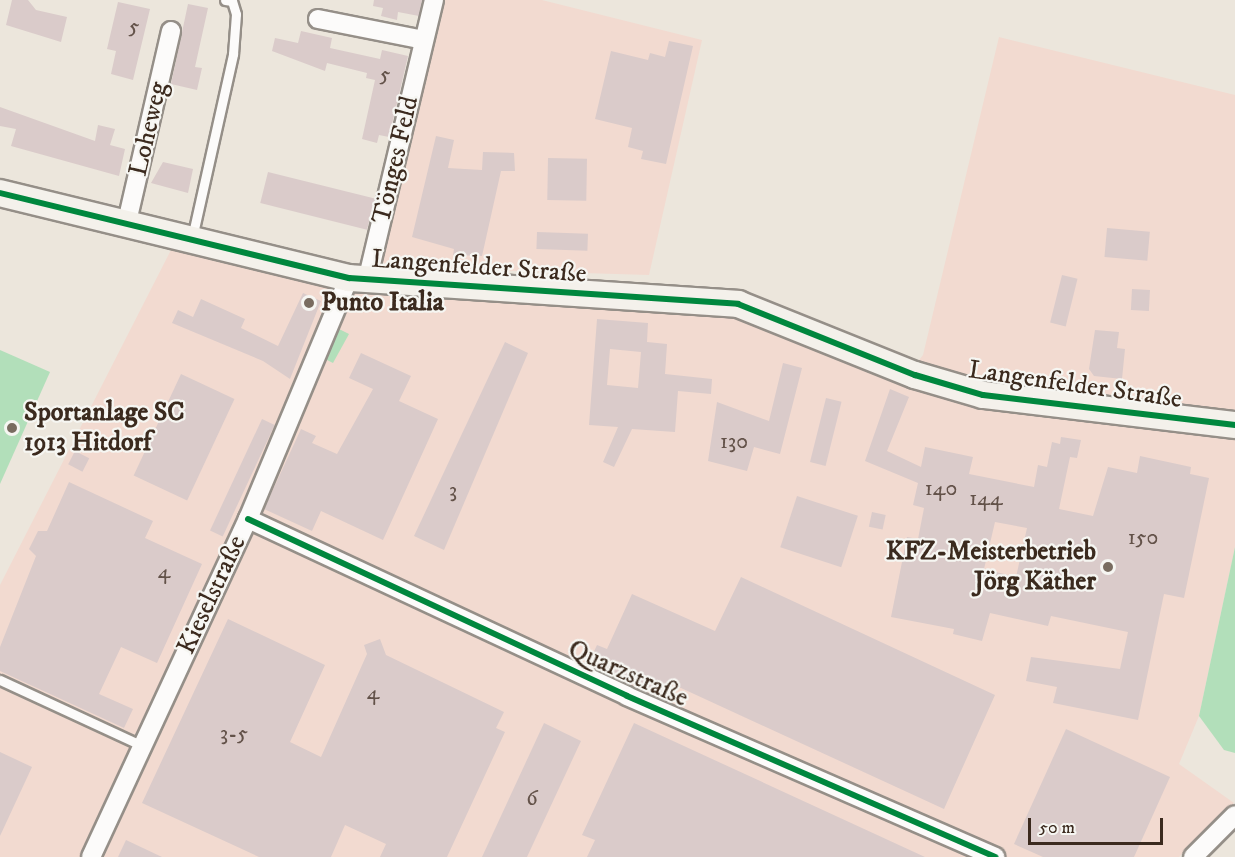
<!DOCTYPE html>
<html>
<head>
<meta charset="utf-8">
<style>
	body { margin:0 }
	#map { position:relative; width:1235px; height:857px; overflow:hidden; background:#ece6dc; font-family:"IM FELL DW Pica",serif }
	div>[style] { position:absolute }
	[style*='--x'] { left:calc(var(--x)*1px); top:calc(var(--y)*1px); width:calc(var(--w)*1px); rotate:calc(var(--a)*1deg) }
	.built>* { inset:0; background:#f2dad0 }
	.green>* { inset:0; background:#b2dfba }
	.building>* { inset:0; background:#dacbca; transform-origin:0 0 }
	.roads { filter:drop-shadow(2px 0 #958f88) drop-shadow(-2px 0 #958f88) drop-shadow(0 2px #958f88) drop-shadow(0 -2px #958f88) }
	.lane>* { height:9px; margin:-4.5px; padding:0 4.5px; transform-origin:4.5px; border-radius:4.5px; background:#fcfbfa }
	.street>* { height:18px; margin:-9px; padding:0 9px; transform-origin:9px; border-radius:9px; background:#fcfbfa }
	.secondary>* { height:26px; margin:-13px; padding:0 13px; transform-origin:13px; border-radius:13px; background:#f4f1eb }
	.cycleway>* { height:6px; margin:-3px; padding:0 3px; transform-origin:3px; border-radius:3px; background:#00873e }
	.dots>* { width:16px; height:16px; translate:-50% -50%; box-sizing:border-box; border:3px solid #f6f6f2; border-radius:50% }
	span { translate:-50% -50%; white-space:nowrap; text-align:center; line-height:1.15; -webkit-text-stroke:4.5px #f6f6f2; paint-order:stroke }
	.number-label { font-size:22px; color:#635249 }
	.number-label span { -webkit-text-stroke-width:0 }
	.street-label { font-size:26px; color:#3b2a1e }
	.poi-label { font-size:26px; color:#3b2a1e; font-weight:700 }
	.left { translate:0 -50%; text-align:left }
	.right { translate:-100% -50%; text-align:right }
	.scale { position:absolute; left:1028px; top:818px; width:135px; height:27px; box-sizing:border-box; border:3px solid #3b2a1e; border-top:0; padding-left:8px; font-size:18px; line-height:21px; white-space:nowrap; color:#3b2a1e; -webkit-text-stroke:4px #f6f6f2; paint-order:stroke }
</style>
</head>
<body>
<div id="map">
	<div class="built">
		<i style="clip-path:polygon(439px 0,542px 0,702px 40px,649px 275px,391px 267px,381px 261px)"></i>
		<i style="clip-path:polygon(999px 37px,1235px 95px,1235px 547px,1199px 716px,1179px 764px,1234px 803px,1179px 857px,0 857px,0 585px,173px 246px,351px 292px,736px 316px,906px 377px,923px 355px)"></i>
	</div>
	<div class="green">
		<i style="clip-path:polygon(339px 329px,349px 334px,333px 363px,325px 359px)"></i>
		<i style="clip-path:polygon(0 350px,50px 372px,0 484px)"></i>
		<i style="clip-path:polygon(1235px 547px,1235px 753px,1224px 750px,1199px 716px)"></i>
	</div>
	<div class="building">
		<i style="clip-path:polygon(12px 0,28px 0,36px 10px,67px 17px,61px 42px,6px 25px)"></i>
		<i style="clip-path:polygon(374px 0,422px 0,419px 16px,398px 12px,397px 20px,381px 16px,383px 8px,373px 6px)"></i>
		<i style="clip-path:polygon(118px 2px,150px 9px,133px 80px,111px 74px,116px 51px,107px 49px)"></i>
		<i style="clip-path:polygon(188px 4px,208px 8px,195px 67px,202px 68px,197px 90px,171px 84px)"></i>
		<i style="clip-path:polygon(301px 31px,332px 38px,330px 48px,380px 59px,382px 50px,408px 56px,389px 137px,379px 135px,377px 143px,362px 139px,375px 80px,366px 78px,367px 73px,327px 63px,325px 71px,272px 51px,275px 38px,298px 43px)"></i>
		<i style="clip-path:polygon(669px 41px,693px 46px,666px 164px,641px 159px,643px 151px,628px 147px,632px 128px,595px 119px,611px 51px,648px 60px,650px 53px,665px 57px)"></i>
		<i style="clip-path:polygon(0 107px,95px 141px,98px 125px,115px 129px,110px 145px,125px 149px,119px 176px,11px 146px,16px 129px,0 126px)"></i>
		<i style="clip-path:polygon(436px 136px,454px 140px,448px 168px,482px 170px,483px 152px,514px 153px,515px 171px,501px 171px,482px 256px,453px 255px,454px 249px,412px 237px)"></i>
		<i style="left:548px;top:158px;width:39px;height:42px;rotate:1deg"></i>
		<i style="clip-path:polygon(163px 162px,193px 169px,188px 193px,151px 183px)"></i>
		<i style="left:268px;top:172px;width:110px;height:32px;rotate:14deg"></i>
		<i style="left:1107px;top:228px;width:43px;height:29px;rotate:5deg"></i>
		<i style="left:537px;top:232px;width:51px;height:17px;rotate:2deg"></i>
		<i style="left:1062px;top:275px;width:16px;height:49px;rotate:14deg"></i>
		<i style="left:1132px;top:289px;width:18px;height:21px;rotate:3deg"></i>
		<i style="clip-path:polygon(303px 293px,321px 301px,290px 379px,263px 361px,172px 323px,178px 310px,193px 317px,201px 299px,245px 319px,241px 328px,278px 346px)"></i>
		<i style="clip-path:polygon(evenodd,597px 319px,648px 323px,647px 342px,667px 344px,665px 374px,712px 379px,711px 394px,678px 391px,675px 432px,632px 429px,614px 467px,603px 462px,618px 427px,589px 425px,597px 319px,610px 349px,641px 352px,638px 388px,607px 385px,610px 349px)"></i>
		<i style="clip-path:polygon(1095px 330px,1119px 332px,1117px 348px,1125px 349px,1122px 379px,1094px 376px,1089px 369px)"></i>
		<i style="clip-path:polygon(505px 342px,528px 353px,444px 550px,414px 536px)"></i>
		<i style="clip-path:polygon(361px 353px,411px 376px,399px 401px,438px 419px,383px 540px,321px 511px,312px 531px,264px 509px,301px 429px,316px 436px,312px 443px,337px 454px,373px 389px,349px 378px)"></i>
		<i style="clip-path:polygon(783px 363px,802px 368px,780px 454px,754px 447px,747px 471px,708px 461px,717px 402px,769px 421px)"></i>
		<i style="left:181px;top:374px;width:59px;height:112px;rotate:25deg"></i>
		<i style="clip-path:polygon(evenodd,890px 389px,909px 397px,887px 451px,921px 467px,925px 447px,973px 457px,969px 474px,1034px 487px,1038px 465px,1047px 467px,1052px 442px,1060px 444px,1061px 437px,1081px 440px,1077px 458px,1070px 457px,1059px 509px,1093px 516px,1108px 467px,1137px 473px,1140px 456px,1191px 467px,1190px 474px,1209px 478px,1184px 598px,1164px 594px,1138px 720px,1053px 703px,1057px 687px,1026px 681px,1031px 657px,1120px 669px,1128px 632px,1051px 616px,1048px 626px,990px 613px,982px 641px,953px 634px,954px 629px,891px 617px,907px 537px,918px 539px,924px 508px,913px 505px,918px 483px,865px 461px,890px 389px,995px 522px,1027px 528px,1016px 577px,984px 569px,995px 522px)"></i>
		<i style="left:826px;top:398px;width:16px;height:66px;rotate:14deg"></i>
		<i style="left:262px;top:419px;width:14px;height:123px;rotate:25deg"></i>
		<i style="left:75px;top:451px;width:16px;height:15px;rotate:27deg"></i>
		<i style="clip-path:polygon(69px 482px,153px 521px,145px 538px,202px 564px,157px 663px,121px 647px,99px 694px,133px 709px,124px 728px,0 671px,0 647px,36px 556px,29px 549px,38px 531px,47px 531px)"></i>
		<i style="left:797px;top:496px;width:64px;height:54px;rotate:18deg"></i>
		<i style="left:872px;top:512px;width:14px;height:15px;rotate:12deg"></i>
		<i style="clip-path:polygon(741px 577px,995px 695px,944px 809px,668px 682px,661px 697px,588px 664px,597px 645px,607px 649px,632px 594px,715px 631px)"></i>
		<i style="clip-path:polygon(228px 619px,325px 665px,290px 742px,321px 757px,367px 654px,364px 645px,380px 639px,386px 655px,504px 712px,496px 728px,505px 732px,447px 857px,380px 857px,386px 844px,345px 825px,331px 857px,259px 857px,142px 803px)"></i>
		<i style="clip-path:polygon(544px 723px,581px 741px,527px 857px,482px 857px)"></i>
		<i style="clip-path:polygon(634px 723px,925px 857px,587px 857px,595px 840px,582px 835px)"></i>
		<i style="clip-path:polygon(1066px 729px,1170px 777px,1134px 857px,1043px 857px,1014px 844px)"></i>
		<i style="clip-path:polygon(0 752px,32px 767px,0 836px)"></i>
		<i style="clip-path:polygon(126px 840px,162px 857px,118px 857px)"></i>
	</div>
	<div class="roads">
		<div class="lane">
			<i style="--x:192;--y:238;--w:189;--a:-77.4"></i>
			<i style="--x:233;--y:54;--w:40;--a:-85.7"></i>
			<i style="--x:236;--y:14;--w:14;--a:-107"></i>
			<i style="--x:232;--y:1;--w:7;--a:-172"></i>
			<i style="--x:0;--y:680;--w:157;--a:24.8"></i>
		</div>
		<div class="street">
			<i style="--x:318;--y:19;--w:108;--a:11.2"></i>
			<i style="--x:126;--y:226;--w:200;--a:-77"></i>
			<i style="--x:367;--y:281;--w:289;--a:-76.6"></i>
			<i style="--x:248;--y:519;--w:418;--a:25"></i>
			<i style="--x:627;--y:696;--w:402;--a:23.6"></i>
			<i style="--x:91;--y:857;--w:373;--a:-65.1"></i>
			<i style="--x:248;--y:519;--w:261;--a:-67.3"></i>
			<i style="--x:1193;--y:857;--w:59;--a:-45"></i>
		</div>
		<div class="secondary">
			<i style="--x:0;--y:193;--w:359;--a:13.7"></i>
			<i style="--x:349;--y:278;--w:390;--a:3.8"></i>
			<i style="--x:738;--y:304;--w:191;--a:21.9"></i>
			<i style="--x:915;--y:375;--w:71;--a:16.4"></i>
			<i style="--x:983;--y:395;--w:254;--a:6.8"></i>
		</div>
	</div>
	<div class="cycleway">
		<i style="--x:0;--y:193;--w:359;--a:13.7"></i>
		<i style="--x:349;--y:278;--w:390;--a:3.8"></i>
		<i style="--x:738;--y:304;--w:191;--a:21.9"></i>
		<i style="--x:915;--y:375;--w:71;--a:16.4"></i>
		<i style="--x:983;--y:395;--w:254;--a:6.8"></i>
		<i style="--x:248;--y:519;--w:418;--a:25"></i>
		<i style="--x:627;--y:696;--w:402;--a:23.6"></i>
	</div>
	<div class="dots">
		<i style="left:309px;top:303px;background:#796c60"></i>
		<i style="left:12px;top:428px;background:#796c60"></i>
		<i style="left:1108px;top:567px;background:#796c60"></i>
	</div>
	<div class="number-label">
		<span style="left:134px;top:27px">5</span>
		<span style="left:385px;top:75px">5</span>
		<span style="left:734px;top:442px">130</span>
		<span style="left:941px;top:489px">140</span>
		<span style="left:453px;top:491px">3</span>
		<span style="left:986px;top:499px">144</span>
		<span style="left:1143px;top:538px">150</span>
		<span style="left:164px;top:572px">4</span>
		<span style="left:373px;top:693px">4</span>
		<span style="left:234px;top:734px">3-5</span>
		<span style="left:532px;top:799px">6</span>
	</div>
	<div class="street-label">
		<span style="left:149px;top:129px;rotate:-77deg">Loheweg</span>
		<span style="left:396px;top:160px;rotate:-77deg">Tönges Feld</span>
		<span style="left:479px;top:267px;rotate:4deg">Langenfelder Straße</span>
		<span style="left:1075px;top:385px;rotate:8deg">Langenfelder Straße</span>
		<span style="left:212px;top:595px;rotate:-65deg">Kieselstraße</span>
		<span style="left:628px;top:674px;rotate:24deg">Quarzstraße</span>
	</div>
	<div class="poi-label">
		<span class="left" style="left:321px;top:303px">Punto Italia</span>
		<span class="left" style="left:24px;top:428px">Sportanlage SC<br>1913 Hitdorf</span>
		<span class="right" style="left:1096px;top:567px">KFZ-Meisterbetrieb<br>Jörg Käther</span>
	</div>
	<div class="scale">50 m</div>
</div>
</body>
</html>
